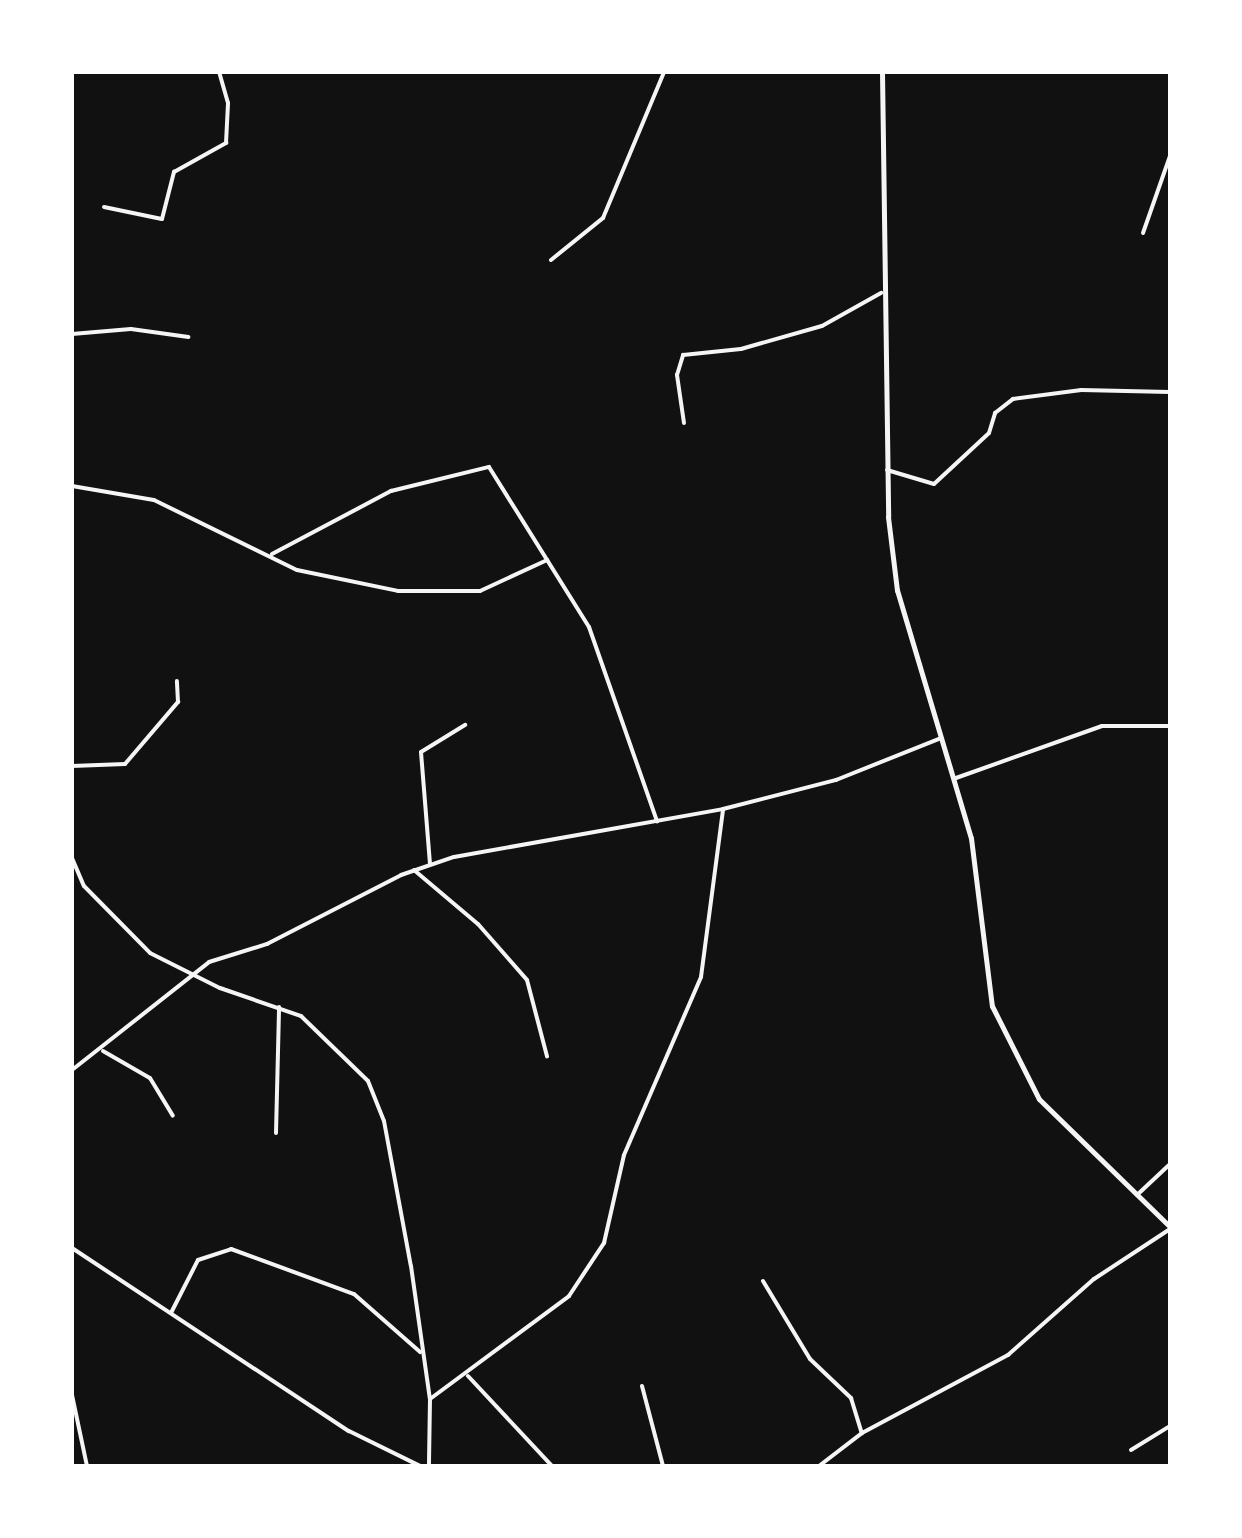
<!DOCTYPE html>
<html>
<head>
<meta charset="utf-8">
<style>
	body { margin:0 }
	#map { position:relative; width:1242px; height:1538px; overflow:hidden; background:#111; font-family:"IBM Plex Sans",sans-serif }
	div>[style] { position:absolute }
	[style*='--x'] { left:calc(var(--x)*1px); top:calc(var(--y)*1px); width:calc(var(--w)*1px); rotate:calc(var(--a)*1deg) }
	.minor>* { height:4px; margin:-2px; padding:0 2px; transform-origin:2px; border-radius:2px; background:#f5f5f5 }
	.tertiary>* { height:5px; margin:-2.5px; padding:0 2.5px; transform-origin:2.5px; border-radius:2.5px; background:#f5f5f5 }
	span { translate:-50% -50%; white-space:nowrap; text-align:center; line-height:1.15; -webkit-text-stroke:8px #fff; paint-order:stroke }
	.frame { position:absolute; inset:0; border:74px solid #fff; pointer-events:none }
</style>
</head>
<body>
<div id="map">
	<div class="minor">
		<i style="--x:104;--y:207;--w:59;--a:11.7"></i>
		<i style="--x:162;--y:219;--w:49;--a:-75.7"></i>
		<i style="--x:174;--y:172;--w:60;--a:-29.1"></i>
		<i style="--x:226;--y:143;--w:40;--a:-87.1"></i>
		<i style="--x:228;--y:103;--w:32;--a:-106"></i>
		<i style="--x:1143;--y:233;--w:82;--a:-70.7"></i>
		<i style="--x:551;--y:260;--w:67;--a:-38.9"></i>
		<i style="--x:603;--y:218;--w:158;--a:-67.3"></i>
		<i style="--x:72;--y:334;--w:59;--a:-4.8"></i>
		<i style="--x:131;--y:329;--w:58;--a:8"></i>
		<i style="--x:684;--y:423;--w:49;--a:-98.3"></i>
		<i style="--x:677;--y:375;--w:21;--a:-73"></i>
		<i style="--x:683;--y:355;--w:58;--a:-5.9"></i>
		<i style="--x:741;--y:349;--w:84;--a:-15.9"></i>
		<i style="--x:822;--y:326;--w:68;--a:-29.2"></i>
		<i style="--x:887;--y:470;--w:49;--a:16.6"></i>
		<i style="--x:934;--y:484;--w:75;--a:-42.8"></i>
		<i style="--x:989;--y:433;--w:21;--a:-73"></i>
		<i style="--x:995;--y:413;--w:23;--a:-38"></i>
		<i style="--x:1013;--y:399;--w:69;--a:-7.5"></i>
		<i style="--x:1081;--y:390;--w:89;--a:1.3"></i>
		<i style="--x:72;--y:486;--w:83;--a:9.7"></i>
		<i style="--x:154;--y:500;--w:159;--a:26.1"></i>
		<i style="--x:297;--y:570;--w:103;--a:11.7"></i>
		<i style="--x:398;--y:591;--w:82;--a:0"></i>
		<i style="--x:480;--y:591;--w:74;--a:-24.8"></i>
		<i style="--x:272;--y:554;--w:135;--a:-27.9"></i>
		<i style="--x:391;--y:491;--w:101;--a:-13.8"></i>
		<i style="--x:489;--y:467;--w:189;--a:58"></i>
		<i style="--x:589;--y:627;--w:206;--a:70.7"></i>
		<i style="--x:72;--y:766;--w:53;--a:-2.2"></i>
		<i style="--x:125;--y:764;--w:82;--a:-49.5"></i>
		<i style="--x:178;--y:702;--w:21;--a:-93"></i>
		<i style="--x:956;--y:778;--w:155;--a:-19.6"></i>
		<i style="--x:1102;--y:726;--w:68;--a:0"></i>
		<i style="--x:72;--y:858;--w:30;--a:67"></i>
		<i style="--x:84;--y:886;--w:94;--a:45.4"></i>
		<i style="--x:150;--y:953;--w:78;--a:26.6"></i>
		<i style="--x:220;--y:988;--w:86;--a:19.1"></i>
		<i style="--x:301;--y:1016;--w:93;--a:44.1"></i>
		<i style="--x:368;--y:1081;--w:43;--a:68.2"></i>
		<i style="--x:384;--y:1121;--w:147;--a:79.5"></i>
		<i style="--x:411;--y:1266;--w:134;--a:81.9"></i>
		<i style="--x:430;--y:1399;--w:67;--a:90.9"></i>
		<i style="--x:430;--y:864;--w:112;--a:-94.6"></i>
		<i style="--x:421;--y:752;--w:52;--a:-31.5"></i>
		<i style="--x:414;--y:870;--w:84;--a:40.2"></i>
		<i style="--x:478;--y:924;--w:74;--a:48.8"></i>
		<i style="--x:527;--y:980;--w:79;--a:75.3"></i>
		<i style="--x:103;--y:1051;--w:54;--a:29.9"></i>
		<i style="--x:150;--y:1078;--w:44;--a:58.8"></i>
		<i style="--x:72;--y:1070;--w:174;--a:-38.2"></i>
		<i style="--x:209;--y:962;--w:61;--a:-17.2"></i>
		<i style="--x:267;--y:944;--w:151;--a:-27.2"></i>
		<i style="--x:401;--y:875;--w:56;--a:-18.8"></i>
		<i style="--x:454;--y:857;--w:273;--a:-10.1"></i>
		<i style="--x:723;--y:809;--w:117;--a:-14.4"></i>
		<i style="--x:836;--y:780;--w:113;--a:-21.8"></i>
		<i style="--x:276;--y:1133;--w:126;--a:-88.6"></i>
		<i style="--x:1137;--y:1195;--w:45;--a:-43.2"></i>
		<i style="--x:72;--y:1248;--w:332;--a:33.5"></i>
		<i style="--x:349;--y:1431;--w:79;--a:26.2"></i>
		<i style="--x:763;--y:1281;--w:91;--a:58.9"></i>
		<i style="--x:810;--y:1359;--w:57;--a:43.6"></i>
		<i style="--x:851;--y:1398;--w:37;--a:73"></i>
		<i style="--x:172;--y:1311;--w:57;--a:-63"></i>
		<i style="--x:198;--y:1260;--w:35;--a:-18"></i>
		<i style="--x:231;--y:1249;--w:131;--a:20.1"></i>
		<i style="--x:354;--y:1294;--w:88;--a:41.3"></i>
		<i style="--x:468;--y:1376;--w:123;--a:47"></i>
		<i style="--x:642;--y:1386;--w:83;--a:75.3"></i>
		<i style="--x:72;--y:1395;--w:73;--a:78.1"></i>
		<i style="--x:430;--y:1399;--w:173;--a:-36.5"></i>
		<i style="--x:569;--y:1296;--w:64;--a:-56.6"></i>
		<i style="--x:604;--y:1243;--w:90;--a:-77.2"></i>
		<i style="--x:624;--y:1155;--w:194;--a:-66.6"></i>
		<i style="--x:701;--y:977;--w:169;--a:-82.5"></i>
		<i style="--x:1131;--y:1450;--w:46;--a:-31.6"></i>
		<i style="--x:819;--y:1466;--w:54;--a:-37.5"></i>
		<i style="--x:862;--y:1433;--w:166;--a:-28.1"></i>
		<i style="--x:1008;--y:1355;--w:115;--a:-41.5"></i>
		<i style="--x:1094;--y:1279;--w:91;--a:-33.3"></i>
	</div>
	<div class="tertiary">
		<i style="--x:882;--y:72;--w:445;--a:89.2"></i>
		<i style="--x:888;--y:517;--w:74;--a:83"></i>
		<i style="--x:897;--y:590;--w:259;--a:73.4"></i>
		<i style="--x:971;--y:838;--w:169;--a:82.9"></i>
		<i style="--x:992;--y:1006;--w:104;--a:63.2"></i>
		<i style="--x:1039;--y:1099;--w:183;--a:44.3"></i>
	</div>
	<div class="frame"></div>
</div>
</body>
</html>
